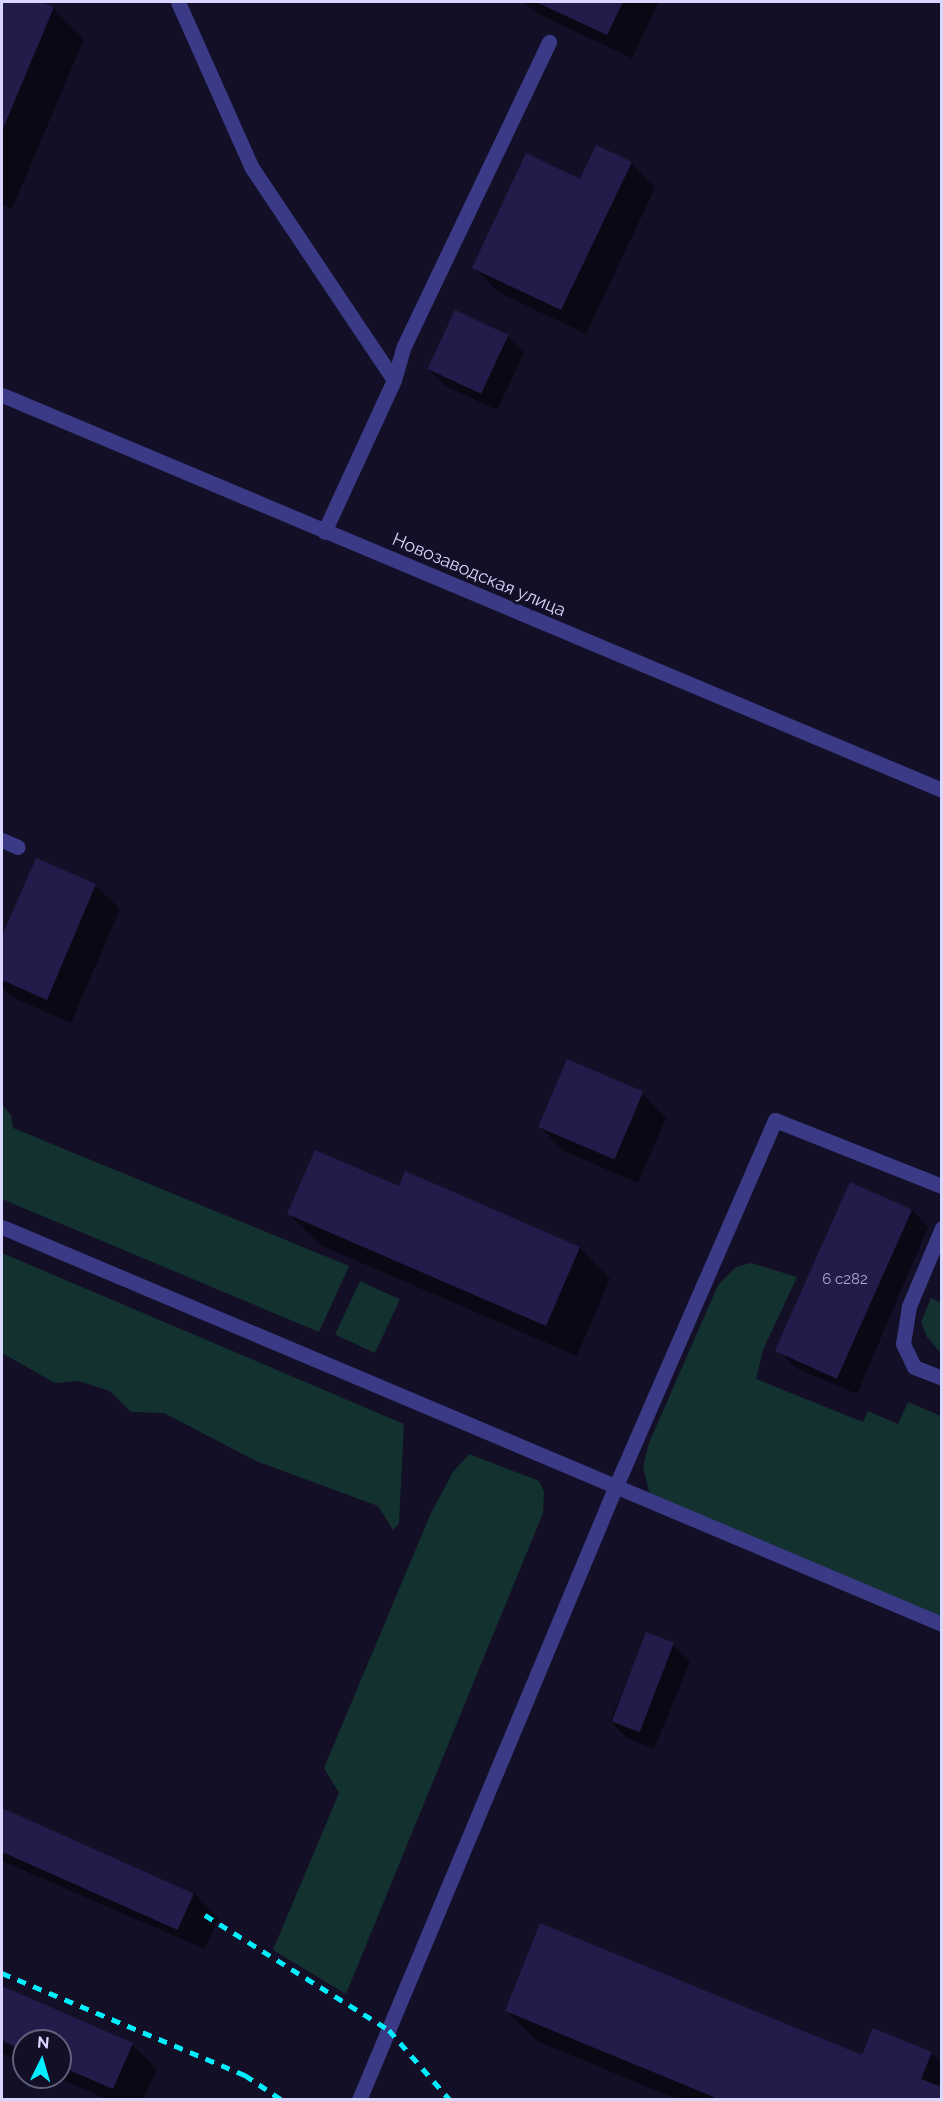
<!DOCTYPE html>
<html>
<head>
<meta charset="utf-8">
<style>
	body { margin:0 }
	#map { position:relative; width:943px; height:2101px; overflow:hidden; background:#130f27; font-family:Raleway,sans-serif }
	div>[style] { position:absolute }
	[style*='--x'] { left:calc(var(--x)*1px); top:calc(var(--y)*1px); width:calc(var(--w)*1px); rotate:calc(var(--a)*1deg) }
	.green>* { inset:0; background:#12312f; transform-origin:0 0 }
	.shadow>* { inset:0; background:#0007 }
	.building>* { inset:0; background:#231b49; transform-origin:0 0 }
	.minor>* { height:15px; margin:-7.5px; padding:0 7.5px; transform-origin:7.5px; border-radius:7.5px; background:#3a3a87 }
	.rail>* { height:4.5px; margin-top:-2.25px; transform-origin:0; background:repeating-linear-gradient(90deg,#02efff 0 9px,transparent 0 17px) }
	span { translate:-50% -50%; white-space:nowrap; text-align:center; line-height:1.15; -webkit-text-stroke:6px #130f27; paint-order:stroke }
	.number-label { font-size:15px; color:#aca7d2 }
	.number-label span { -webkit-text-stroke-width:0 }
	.street-label { font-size:18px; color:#d9d6ff }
	.frame { position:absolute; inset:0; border:3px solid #d9d6ff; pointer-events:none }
	.north { position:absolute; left:12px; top:2029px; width:60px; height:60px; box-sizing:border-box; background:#130f27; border:2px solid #625f7d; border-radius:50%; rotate:5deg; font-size:16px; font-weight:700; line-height:24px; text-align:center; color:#d9d6ff }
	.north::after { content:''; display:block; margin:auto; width:21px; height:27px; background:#02efff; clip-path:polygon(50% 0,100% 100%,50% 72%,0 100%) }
</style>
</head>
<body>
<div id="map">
	<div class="green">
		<i style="clip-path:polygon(2px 1105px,11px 1115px,13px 1128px,349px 1266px,319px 1332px,2px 1199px)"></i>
		<i style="clip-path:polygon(2px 1253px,404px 1424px,399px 1524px,393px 1530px,378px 1506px,256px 1461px,164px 1413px,131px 1412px,110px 1391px,79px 1381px,55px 1383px,2px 1353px)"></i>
		<i style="clip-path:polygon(751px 1263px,797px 1277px,763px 1350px,756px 1379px,863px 1422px,868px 1411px,898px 1424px,908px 1402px,941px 1416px,941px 1624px,650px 1495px,643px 1467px,649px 1443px,718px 1285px,736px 1267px)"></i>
		<i style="left:360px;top:1281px;width:44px;height:59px;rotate:25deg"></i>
		<i style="clip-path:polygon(931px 1298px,941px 1303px,941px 1353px,927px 1337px,921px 1322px)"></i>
		<i style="clip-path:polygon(469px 1454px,539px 1481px,544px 1491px,543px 1513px,346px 1994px,273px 1950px,339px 1793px,324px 1768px,431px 1513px,453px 1472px)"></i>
	</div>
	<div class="shadow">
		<i style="clip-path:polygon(2px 2px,37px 2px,53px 8px,84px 39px,12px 209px,2px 204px)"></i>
		<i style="clip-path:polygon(524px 2px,659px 2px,632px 58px,536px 13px)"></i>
		<i style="clip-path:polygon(631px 163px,655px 188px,586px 334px,498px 292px,474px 268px,581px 181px)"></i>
		<i style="clip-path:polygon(507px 336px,524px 353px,497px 410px,445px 386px,428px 369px)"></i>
		<i style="clip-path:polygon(36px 860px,95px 885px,120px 909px,71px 1023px,12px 997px,2px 987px,2px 940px)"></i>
		<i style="clip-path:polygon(642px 1093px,666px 1118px,638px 1183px,564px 1151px,540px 1127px)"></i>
		<i style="clip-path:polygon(399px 1188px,580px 1248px,610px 1279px,577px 1356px,320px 1245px,289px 1214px)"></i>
		<i style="clip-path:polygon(912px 1210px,928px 1227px,857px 1394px,796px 1368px,780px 1352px)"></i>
		<i style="clip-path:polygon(647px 1634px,673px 1645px,690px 1661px,654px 1749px,627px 1738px,610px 1721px)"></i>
		<i style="clip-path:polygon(2px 1810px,194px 1893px,219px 1918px,205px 1949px,2px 1861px)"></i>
		<i style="clip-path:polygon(2px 1988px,132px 2045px,157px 2069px,143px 2100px,109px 2100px,57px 2077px,60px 2077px,60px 2067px,121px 2090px,60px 2064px,60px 2041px,24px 2041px,24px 2048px,2px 2039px)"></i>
		<i style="clip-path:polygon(506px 2011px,863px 2057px,874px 2030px,932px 2054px,942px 2064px,942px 2100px,679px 2100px,537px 2041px)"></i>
		<i style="clip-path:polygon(2px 2042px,24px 2052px,24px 2063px,2px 2053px)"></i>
	</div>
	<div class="building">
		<i style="clip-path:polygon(2px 2px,41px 2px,54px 7px,2px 131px)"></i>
		<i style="clip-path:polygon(536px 2px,623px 2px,607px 35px)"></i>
		<i style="clip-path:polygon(596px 145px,632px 162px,561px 310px,472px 268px,526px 153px,580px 179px)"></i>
		<i style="left:455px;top:310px;width:59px;height:65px;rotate:25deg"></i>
		<i style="clip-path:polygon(36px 858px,96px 884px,47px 1000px,2px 980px,2px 936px)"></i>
		<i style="left:567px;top:1059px;width:83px;height:74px;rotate:23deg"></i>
		<i style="clip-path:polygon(315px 1150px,399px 1186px,405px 1171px,580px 1247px,546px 1326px,287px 1214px)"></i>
		<i style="left:850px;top:1182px;width:68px;height:185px;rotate:24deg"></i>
		<i style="left:646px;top:1632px;width:30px;height:96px;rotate:21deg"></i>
		<i style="left:2px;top:1808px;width:210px;height:40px;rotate:24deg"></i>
		<i style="clip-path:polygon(540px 1923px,862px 2055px,873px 2028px,932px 2052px,921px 2079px,942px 2087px,942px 2100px,721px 2100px,505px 2011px)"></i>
		<i style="clip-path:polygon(2px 1986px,133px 2043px,113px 2089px,60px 2066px,60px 2041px,24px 2041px,24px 2050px,2px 2040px)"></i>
	</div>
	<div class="minor">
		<i style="--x:178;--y:2;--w:182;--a:66"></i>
		<i style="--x:252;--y:168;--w:255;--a:56.2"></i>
		<i style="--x:394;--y:380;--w:167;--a:114.7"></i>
		<i style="--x:394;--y:380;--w:35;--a:-74"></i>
		<i style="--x:404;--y:346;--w:337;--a:-64.5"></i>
		<i style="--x:2;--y:395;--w:1020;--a:22.79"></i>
		<i style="--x:2;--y:840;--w:17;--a:24"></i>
		<i style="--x:2;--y:1227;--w:1020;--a:22.9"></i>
		<i style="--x:942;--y:1228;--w:85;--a:112.9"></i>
		<i style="--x:909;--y:1306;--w:38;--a:99"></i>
		<i style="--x:903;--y:1344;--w:25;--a:64"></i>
		<i style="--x:914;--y:1367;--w:30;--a:21"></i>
		<i style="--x:359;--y:2100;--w:663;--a:-67.3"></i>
		<i style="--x:615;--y:1488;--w:401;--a:-66.5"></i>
		<i style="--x:775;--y:1120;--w:180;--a:21.6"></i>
	</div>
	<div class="rail">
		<i style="--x:205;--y:1915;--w:217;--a:32"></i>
		<i style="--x:389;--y:2030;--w:93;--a:48.9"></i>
		<i style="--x:2;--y:1973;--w:264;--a:22.8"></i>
		<i style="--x:245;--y:2075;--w:45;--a:34"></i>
	</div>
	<div class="number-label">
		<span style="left:845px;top:1280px">6 с282</span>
	</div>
	<div class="street-label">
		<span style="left:479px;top:575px;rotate:23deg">Новозаводская улица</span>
	</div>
	<div class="frame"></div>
	<div class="north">N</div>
</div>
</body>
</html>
